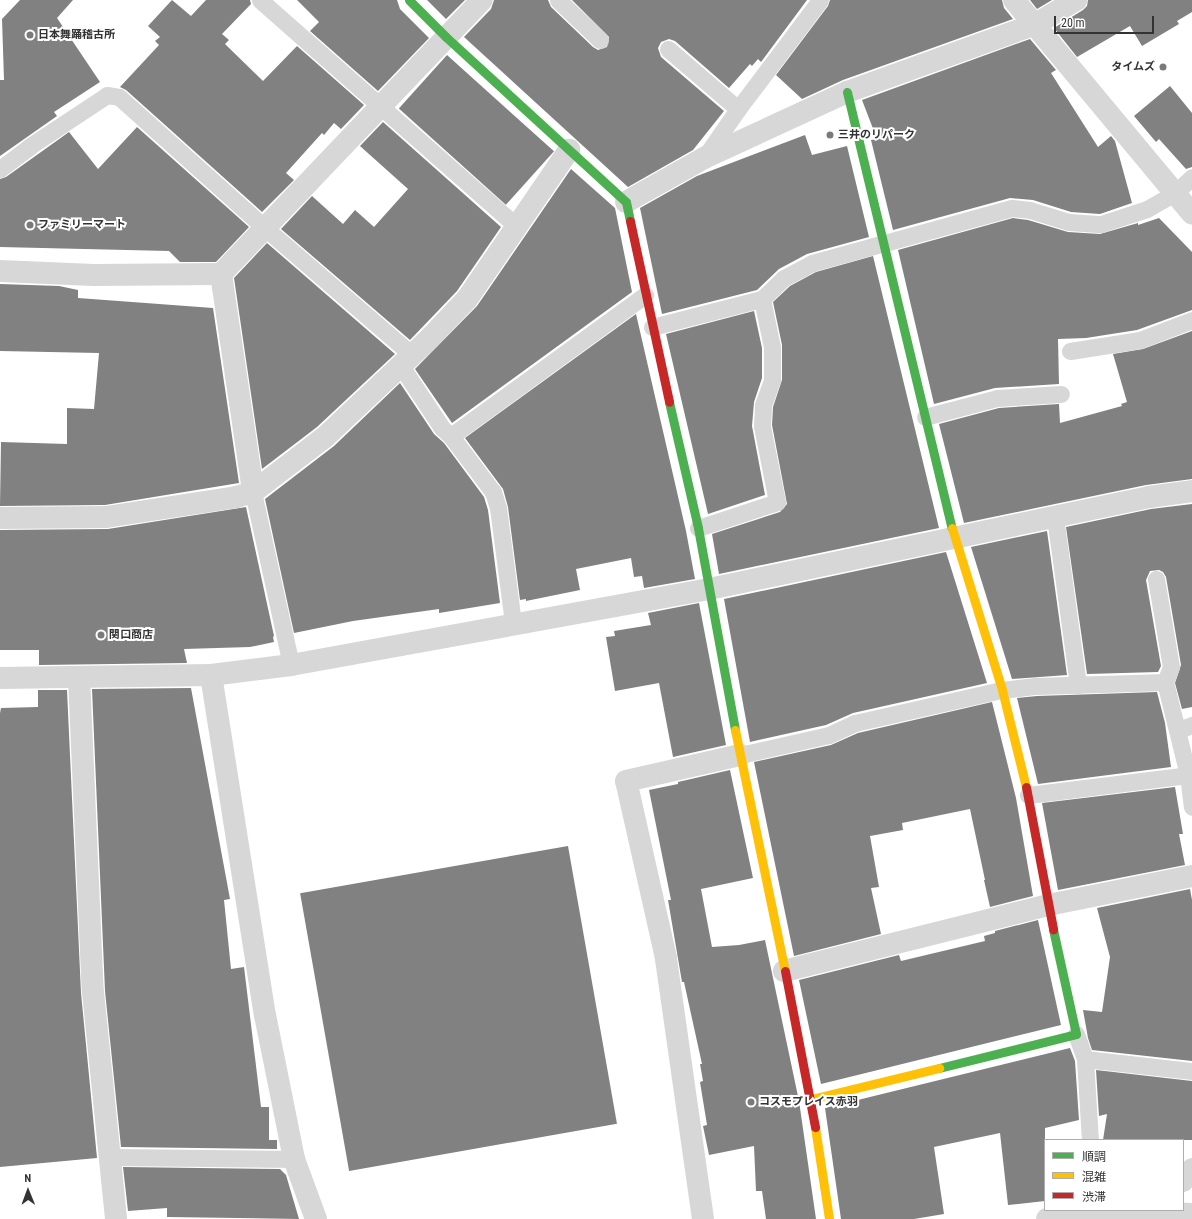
<!DOCTYPE html>
<html>
<head>
<meta charset="utf-8">
<style>
	body { margin:0 }
	#map { position:relative; width:1192px; height:1219px; overflow:hidden; background:#fff; font-family:"Roboto Condensed","Noto Sans JP",sans-serif }
	div>[style] { position:absolute }
	[style*='--x'] { left:calc(var(--x)*1px); top:calc(var(--y)*1px); width:calc(var(--w)*1px); rotate:calc(var(--a)*1deg) }
	.building>* { inset:0; background:#818181; transform-origin:0 0 }
	.lane>* { height:17px; margin:-8.5px; padding:0 8.5px; transform-origin:8.5px; border-radius:8.5px; background:#d7d7d7 }
	.street>* { height:22px; margin:-11px; padding:0 11px; transform-origin:11px; border-radius:11px; background:#d7d7d7 }
	.fast>* { height:9px; margin:-4.5px; padding:0 4.5px; transform-origin:4.5px; border-radius:4.5px; background:#4caf50 }
	.slow>* { height:9px; margin:-4.5px; padding:0 4.5px; transform-origin:4.5px; border-radius:4.5px; background:#ffc107 }
	.jam>* { height:9px; margin:-4.5px; padding:0 4.5px; transform-origin:4.5px; border-radius:4.5px; background:#c62828 }
	.dots>* { width:11px; height:11px; translate:-50% -50%; box-sizing:border-box; border:2px solid #fff; border-radius:50% }
	span { translate:-50% -50%; white-space:nowrap; text-align:center; line-height:1.15; -webkit-text-stroke:4px #fff; paint-order:stroke }
	.poi-label { font-size:11px; color:#333; font-weight:700 }
	.left { translate:0 -50%; text-align:left }
	.right { translate:-100% -50%; text-align:right }
	.legend { position:absolute; left:1044px; top:1139px; width:140px; height:72px; box-sizing:border-box; background:#fff; border:1px solid #adadad; margin:0; padding:5px 7px; list-style:none; font-size:12px; color:#333 }
	.legend li { display:flex; align-items:center; gap:8px; height:20px }
	.legend b { width:20px; border:1px solid #adadad }
	.north { position:absolute; left:8px; top:1171px; width:40px; height:40px; -webkit-text-stroke:3px #fff; paint-order:stroke; rotate:359deg; font-size:11px; font-weight:700; line-height:16px; text-align:center; color:#333 }
	.north::after { content:''; display:block; margin:auto; width:14px; height:18px; background:#333; clip-path:polygon(50% 0,100% 100%,50% 72%,0 100%) }
	.scale { position:absolute; left:1054px; top:16px; width:100px; height:18px; box-sizing:border-box; border:2px solid #333; border-top:0; padding-left:5px; font-size:12px; line-height:14px; white-space:nowrap; color:#333; -webkit-text-stroke:3px #fff; paint-order:stroke }
</style>
</head>
<body>
<div id="map">
	<div class="building">
		<i style="clip-path:polygon(20px 0,73px 0,57px 18px,100px 82px,54px 112px,57px 116px,0 156px,0 80px,4px 80px,2px 19px)"></i>
		<i style="clip-path:polygon(172px 0,191px 16px,206px 0,250px 0,251px 4px,222px 34px,229px 40px,225px 44px,263px 81px,297px 46px,364px 105px,341px 129px,334px 123px,324px 135px,322px 133px,286px 173px,294px 180px,262px 212px,126px 90px,120px 87px,159px 45px,155px 41px,160px 37px,148px 26px)"></i>
		<i style="clip-path:polygon(297px 0,397px 0,400px 9px,429px 38px,378px 91px,310px 31px,319px 22px)"></i>
		<i style="clip-path:polygon(427px 0,465px 0,446px 19px)"></i>
		<i style="clip-path:polygon(494px 0,548px 0,551px 7px,593px 47px,598px 50px,607px 47px,609px 37px,572px 0,807px 0,761px 62px,758px 59px,752px 66px,750px 64px,729px 88px,675px 41px,669px 39px,661px 42px,658px 48px,661px 57px,724px 111px,693px 150px,628px 187px,464px 37px,491px 9px)"></i>
		<i style="clip-path:polygon(830px 0,1002px 0,1004px 8px,1013px 19px,843px 80px,802px 99px,776px 75px,828px 6px)"></i>
		<i style="clip-path:polygon(1030px 0,1052px 0,1037px 9px)"></i>
		<i style="clip-path:polygon(1088px 0,1192px 0,1192px 12px,1177px 21px,1179px 24px,1142px 46px,1130px 26px,1077px 57px,1054px 28px,1083px 10px,1087px 6px)"></i>
		<i style="clip-path:polygon(1030px 39px,1056px 70px,1051px 73px,1098px 147px,1111px 136px,1115px 141px,1132px 203px,1100px 214px,1071px 212px,1033px 200px,1010px 198px,893px 230px,871px 140px,877px 139px,862px 100px)"></i>
		<i style="left:447px;top:55px;width:144px;height:72px;rotate:42deg"></i>
		<i style="clip-path:polygon(1170px 86px,1192px 113px,1192px 167px,1186px 169px,1159px 139px,1156px 142px,1134px 116px)"></i>
		<i style="clip-path:polygon(383px 122px,501px 227px,457px 291px,410px 340px,281px 229px,312px 196px,343px 224px,355px 210px,374px 227px,408px 189px,360px 146px)"></i>
		<i style="clip-path:polygon(137px 127px,249px 227px,216px 262px,180px 262px,169px 251px,0 247px,0 179px,6px 177px,69px 132px,98px 169px)"></i>
		<i style="clip-path:polygon(805px 135px,812px 155px,847px 146px,869px 237px,807px 254px,779px 269px,757px 290px,662px 314px,640px 208px,697px 176px)"></i>
		<i style="clip-path:polygon(571px 169px,615px 208px,632px 292px,452px 423px,415px 369px,477px 306px)"></i>
		<i style="clip-path:polygon(1013px 218px,1028px 220px,1068px 232px,1100px 234px,1138px 223px,1138px 225px,1159px 218px,1192px 252px,1192px 310px,1137px 330px,1086px 338px,1058px 339px,1059px 384px,995px 388px,934px 404px,898px 250px)"></i>
		<i style="clip-path:polygon(267px 243px,395px 354px,317px 427px,262px 469px,234px 278px)"></i>
		<i style="clip-path:polygon(873px 256px,939px 528px,719px 574px,712px 534px,780px 512px,787px 504px,772px 425px,773px 407px,782px 380px,782px 345px,773px 302px,790px 286px,816px 272px)"></i>
		<i style="clip-path:polygon(0 284px,59px 286px,78px 290px,78px 298px,213px 308px,239px 483px,105px 505px,0 506px,1px 442px,67px 444px,67px 408px,94px 409px,99px 353px,0 351px)"></i>
		<i style="clip-path:polygon(754px 311px,762px 348px,762px 378px,754px 402px,752px 426px,765px 495px,708px 514px,666px 334px)"></i>
		<i style="clip-path:polygon(636px 314px,686px 531px,695px 579px,644px 588px,642px 576px,634px 577px,631px 558px,576px 569px,580px 590px,526px 601px,526px 599px,520px 600px,508px 507px,503px 489px,465px 438px)"></i>
		<i style="clip-path:polygon(1192px 331px,1192px 479px,1146px 485px,964px 523px,939px 424px,999px 408px,1059px 404px,1060px 423px,1122px 406px,1121px 404px,1127px 402px,1113px 354px,1143px 349px)"></i>
		<i style="clip-path:polygon(400px 383px,434px 434px,444px 443px,484px 497px,488px 510px,500px 603px,439px 613px,439px 609px,353px 621px,294px 633px,265px 499px,334px 446px)"></i>
		<i style="clip-path:polygon(1192px 504px,1192px 707px,1182px 709px,1175px 683px,1181px 665px,1166px 577px,1163px 572px,1159px 570px,1150px 571px,1146px 580px,1161px 666px,1158px 672px,1087px 674px,1066px 527px,1151px 509px)"></i>
		<i style="clip-path:polygon(246px 507px,274px 636px,273px 637px,274px 642px,250px 647px,184px 649px,187px 663px,39px 665px,39px 650px,0 650px,0 530px,108px 529px)"></i>
		<i style="clip-path:polygon(1047px 531px,1067px 675px,1012px 679px,971px 547px)"></i>
		<i style="clip-path:polygon(946px 552px,987px 683px,853px 713px,826px 725px,750px 742px,724px 599px)"></i>
		<i style="clip-path:polygon(699px 603px,726px 745px,673px 757px,659px 683px,615px 691px,606px 637px,615px 636px,614px 631px,651px 625px,648px 613px)"></i>
		<i style="clip-path:polygon(191px 688px,230px 899px,224px 900px,231px 969px,244px 967px,261px 1107px,269px 1107px,269px 1140px,277px 1140px,277px 1149px,121px 1147px,105px 991px,92px 689px)"></i>
		<i style="clip-path:polygon(38px 690px,67px 690px,81px 993px,97px 1158px,0 1167px,0 713px,1px 708px,38px 707px)"></i>
		<i style="clip-path:polygon(1157px 692px,1165px 723px,1171px 767px,1038px 784px,1017px 698px,1037px 696px)"></i>
		<i style="clip-path:polygon(992px 702px,1016px 798px,1033px 896px,990px 907px,984px 880px,985px 880px,970px 809px,902px 823px,903px 830px,870px 836px,879px 887px,871px 888px,881px 934px,794px 956px,754px 762px,831px 745px,858px 733px)"></i>
		<i style="clip-path:polygon(730px 770px,753px 878px,701px 889px,712px 947px,739px 945px,765px 940px,799px 1101px,816px 1219px,766px 1219px,762px 1191px,756px 1191px,754px 1146px,709px 1155px,703px 1126px,707px 1125px,700px 1082px,703px 1081px,700px 1064px,702px 1064px,684px 982px,682px 982px,668px 900px,671px 900px,649px 790px,678px 784px,678px 782px)"></i>
		<i style="clip-path:polygon(1175px 787px,1183px 834px,1179px 834px,1185px 865px,1058px 890px,1042px 803px)"></i>
		<i style="left:568px;top:846px;width:282px;height:272px;rotate:80deg"></i>
		<i style="clip-path:polygon(1190px 889px,1192px 900px,1192px 1061px,1092px 1050px,1088px 1038px,1083px 1010px,1102px 1012px,1110px 957px,1097px 908px)"></i>
		<i style="clip-path:polygon(1038px 920px,1061px 1025px,821px 1084px,799px 980px,899px 955px,901px 961px,985px 941px,984px 936px,995px 933px,995px 931px)"></i>
		<i style="clip-path:polygon(1070px 1048px,1075px 1061px,1079px 1120px,1045px 1128px,1045px 1201px,1008px 1205px,1000px 1133px,934px 1147px,944px 1214px,914px 1219px,841px 1219px,825px 1108px)"></i>
		<i style="clip-path:polygon(1096px 1070px,1192px 1081px,1192px 1140px,1103px 1140px,1107px 1114px,1099px 1116px)"></i>
		<i style="clip-path:polygon(123px 1167px,280px 1169px,286px 1175px,299px 1219px,167px 1217px,167px 1208px,128px 1211px)"></i>
	</div>
	<div class="lane">
		<i style="--x:260;--y:0;--w:341;--a:41.4"></i>
		<i style="--x:558;--y:0;--w:58;--a:43.6"></i>
		<i style="--x:668;--y:49;--w:92;--a:40.6"></i>
		<i style="--x:704;--y:158;--w:60;--a:-55.2"></i>
		<i style="--x:738;--y:109;--w:136;--a:-53"></i>
		<i style="--x:0;--y:169;--w:38;--a:-37"></i>
		<i style="--x:30;--y:146;--w:92;--a:-33.5"></i>
		<i style="--x:107;--y:95;--w:12;--a:9"></i>
		<i style="--x:119;--y:97;--w:196;--a:41.9"></i>
		<i style="--x:265;--y:228;--w:194;--a:40.8"></i>
		<i style="--x:652;--y:327;--w:114;--a:-14.3"></i>
		<i style="--x:1070;--y:351;--w:71;--a:-8.9"></i>
		<i style="--x:1140;--y:340;--w:56;--a:-21"></i>
		<i style="--x:401;--y:366;--w:74;--a:56.5"></i>
		<i style="--x:442;--y:428;--w:12;--a:42"></i>
		<i style="--x:925;--y:417;--w:74;--a:-14.8"></i>
		<i style="--x:997;--y:398;--w:64;--a:-3.6"></i>
		<i style="--x:253;--y:492;--w:177;--a:77.6"></i>
		<i style="--x:1055;--y:517;--w:170;--a:82.2"></i>
		<i style="--x:698;--y:528;--w:83;--a:-18.2"></i>
		<i style="--x:777;--y:502;--w:77;--a:-101.2"></i>
		<i style="--x:762;--y:426;--w:21;--a:-87"></i>
		<i style="--x:763;--y:405;--w:27;--a:-70"></i>
		<i style="--x:772;--y:380;--w:33;--a:-90"></i>
		<i style="--x:772;--y:347;--w:49;--a:-101.8"></i>
		<i style="--x:762;--y:299;--w:30;--a:-44"></i>
		<i style="--x:784;--y:278;--w:32;--a:-28"></i>
		<i style="--x:812;--y:263;--w:207;--a:-15.4"></i>
		<i style="--x:1012;--y:208;--w:18;--a:6"></i>
		<i style="--x:1030;--y:210;--w:41;--a:17.1"></i>
		<i style="--x:1069;--y:222;--w:32;--a:4"></i>
		<i style="--x:1101;--y:224;--w:48;--a:-18.1"></i>
		<i style="--x:1147;--y:209;--w:32;--a:-30"></i>
		<i style="--x:1175;--y:193;--w:23;--a:-43"></i>
		<i style="--x:1156;--y:579;--w:89;--a:80.3"></i>
		<i style="--x:1171;--y:667;--w:16;--a:112"></i>
		<i style="--x:1165;--y:682;--w:96;--a:76.1"></i>
		<i style="--x:1188;--y:775;--w:32;--a:83"></i>
		<i style="--x:513;--y:623;--w:116;--a:-97.4"></i>
		<i style="--x:498;--y:508;--w:17;--a:-107"></i>
		<i style="--x:493;--y:492;--w:70;--a:-126.9"></i>
		<i style="--x:451;--y:436;--w:240;--a:-36"></i>
		<i style="--x:1178;--y:730;--w:15;--a:-20"></i>
		<i style="--x:740;--y:755;--w:91;--a:-12.7"></i>
		<i style="--x:829;--y:735;--w:29;--a:-25"></i>
		<i style="--x:855;--y:723;--w:151;--a:-12.7"></i>
		<i style="--x:1002;--y:690;--w:34;--a:-7"></i>
		<i style="--x:1036;--y:686;--w:129;--a:-1.8"></i>
		<i style="--x:1028;--y:795;--w:161;--a:-7.1"></i>
		<i style="--x:1076;--y:1034;--w:27;--a:70"></i>
		<i style="--x:1085;--y:1059;--w:81;--a:86.5"></i>
		<i style="--x:1085;--y:1059;--w:108;--a:6.4"></i>
		<i style="--x:110;--y:1157;--w:184;--a:0.6"></i>
	</div>
	<div class="street">
		<i style="--x:1014;--y:0;--w:278;--a:50.2"></i>
		<i style="--x:626;--y:202;--w:90;--a:-29.4"></i>
		<i style="--x:704;--y:158;--w:157;--a:-24.8"></i>
		<i style="--x:847;--y:92;--w:201;--a:-19.8"></i>
		<i style="--x:1036;--y:24;--w:47;--a:-31"></i>
		<i style="--x:0;--y:271;--w:94;--a:2.4"></i>
		<i style="--x:94;--y:275;--w:127;--a:-0.5"></i>
		<i style="--x:221;--y:274;--w:378;--a:-46.4"></i>
		<i style="--x:221;--y:274;--w:220;--a:81.6"></i>
		<i style="--x:0;--y:518;--w:106;--a:-0.5"></i>
		<i style="--x:106;--y:517;--w:132;--a:-8.7"></i>
		<i style="--x:236;--y:497;--w:18;--a:-16"></i>
		<i style="--x:253;--y:492;--w:91;--a:-37.4"></i>
		<i style="--x:325;--y:437;--w:143;--a:-43.3"></i>
		<i style="--x:429;--y:339;--w:55;--a:-46.5"></i>
		<i style="--x:467;--y:299;--w:181;--a:-55.6"></i>
		<i style="--x:211;--y:675;--w:344;--a:81"></i>
		<i style="--x:265;--y:1015;--w:147;--a:78.6"></i>
		<i style="--x:294;--y:1159;--w:64;--a:69.9"></i>
		<i style="--x:79;--y:677;--w:315;--a:87.5"></i>
		<i style="--x:93;--y:992;--w:228;--a:84.2"></i>
		<i style="--x:0;--y:678;--w:211;--a:-0.8"></i>
		<i style="--x:211;--y:675;--w:81;--a:-7.1"></i>
		<i style="--x:291;--y:665;--w:425;--a:-10.3"></i>
		<i style="--x:709;--y:589;--w:450;--a:-11.8"></i>
		<i style="--x:1149;--y:497;--w:43;--a:-7.9"></i>
		<i style="--x:784;--y:971;--w:272;--a:-14"></i>
		<i style="--x:1048;--y:905;--w:147;--a:-11.4"></i>
		<i style="--x:1183;--y:1181;--w:15;--a:-53"></i>
		<i style="--x:703;--y:1219;--w:264;--a:-98.1"></i>
		<i style="--x:666;--y:958;--w:181;--a:-102.7"></i>
		<i style="--x:626;--y:781;--w:117;--a:-12.8"></i>
		<i style="--x:1047;--y:1219;--w:48;--a:-7.1"></i>
		<i style="--x:1095;--y:1213;--w:36;--a:-3"></i>
		<i style="--x:1131;--y:1211;--w:61;--a:2.8"></i>
	</div>
	<div class="fast">
		<i style="--x:409;--y:0;--w:52;--a:45"></i>
		<i style="--x:446;--y:37;--w:244;--a:42.5"></i>
		<i style="--x:626;--y:202;--w:19;--a:78"></i>
		<i style="--x:847;--y:92;--w:448;--a:76.5"></i>
		<i style="--x:669;--y:402;--w:129;--a:77"></i>
		<i style="--x:698;--y:528;--w:205;--a:79.6"></i>
		<i style="--x:939;--y:1068;--w:141;--a:-13.9"></i>
		<i style="--x:1076;--y:1034;--w:107;--a:-102.4"></i>
	</div>
	<div class="slow">
		<i style="--x:952;--y:528;--w:170;--a:72.8"></i>
		<i style="--x:1002;--y:690;--w:100;--a:76.1"></i>
		<i style="--x:735;--y:730;--w:246;--a:78.3"></i>
		<i style="--x:811;--y:1099;--w:132;--a:-13.6"></i>
		<i style="--x:815;--y:1127;--w:93;--a:81.3"></i>
	</div>
	<div class="jam">
		<i style="--x:630;--y:221;--w:185;--a:77.8"></i>
		<i style="--x:1026;--y:787;--w:145;--a:79.2"></i>
		<i style="--x:785;--y:971;--w:159;--a:79.1"></i>
	</div>
	<div class="dots">
		<i style="left:30px;top:35px;background:#7a7a7a"></i>
		<i style="left:1163px;top:67px;background:#7a7a7a"></i>
		<i style="left:830px;top:135px;background:#7a7a7a"></i>
		<i style="left:30px;top:225px;background:#7a7a7a"></i>
		<i style="left:101px;top:635px;background:#7a7a7a"></i>
		<i style="left:751px;top:1102px;background:#7a7a7a"></i>
	</div>
	<div class="poi-label">
		<span class="left" style="left:38px;top:35px">日本舞踊稽古所</span>
		<span class="right" style="left:1155px;top:67px">タイムズ</span>
		<span class="left" style="left:838px;top:135px">三井のリパーク</span>
		<span class="left" style="left:38px;top:225px">ファミリーマート</span>
		<span class="left" style="left:109px;top:635px">関口商店</span>
		<span class="left" style="left:759px;top:1102px">コスモプレイス赤羽</span>
	</div>
	<ul class="legend">
	<li><b style="height:5px;background:#4caf50"></b>順調</li>
	<li><b style="height:5px;background:#ffc107"></b>混雑</li>
	<li><b style="height:5px;background:#c62828"></b>渋滞</li>
	</ul>
	<div class="north">N</div>
	<div class="scale">20 m</div>
</div>
</body>
</html>
